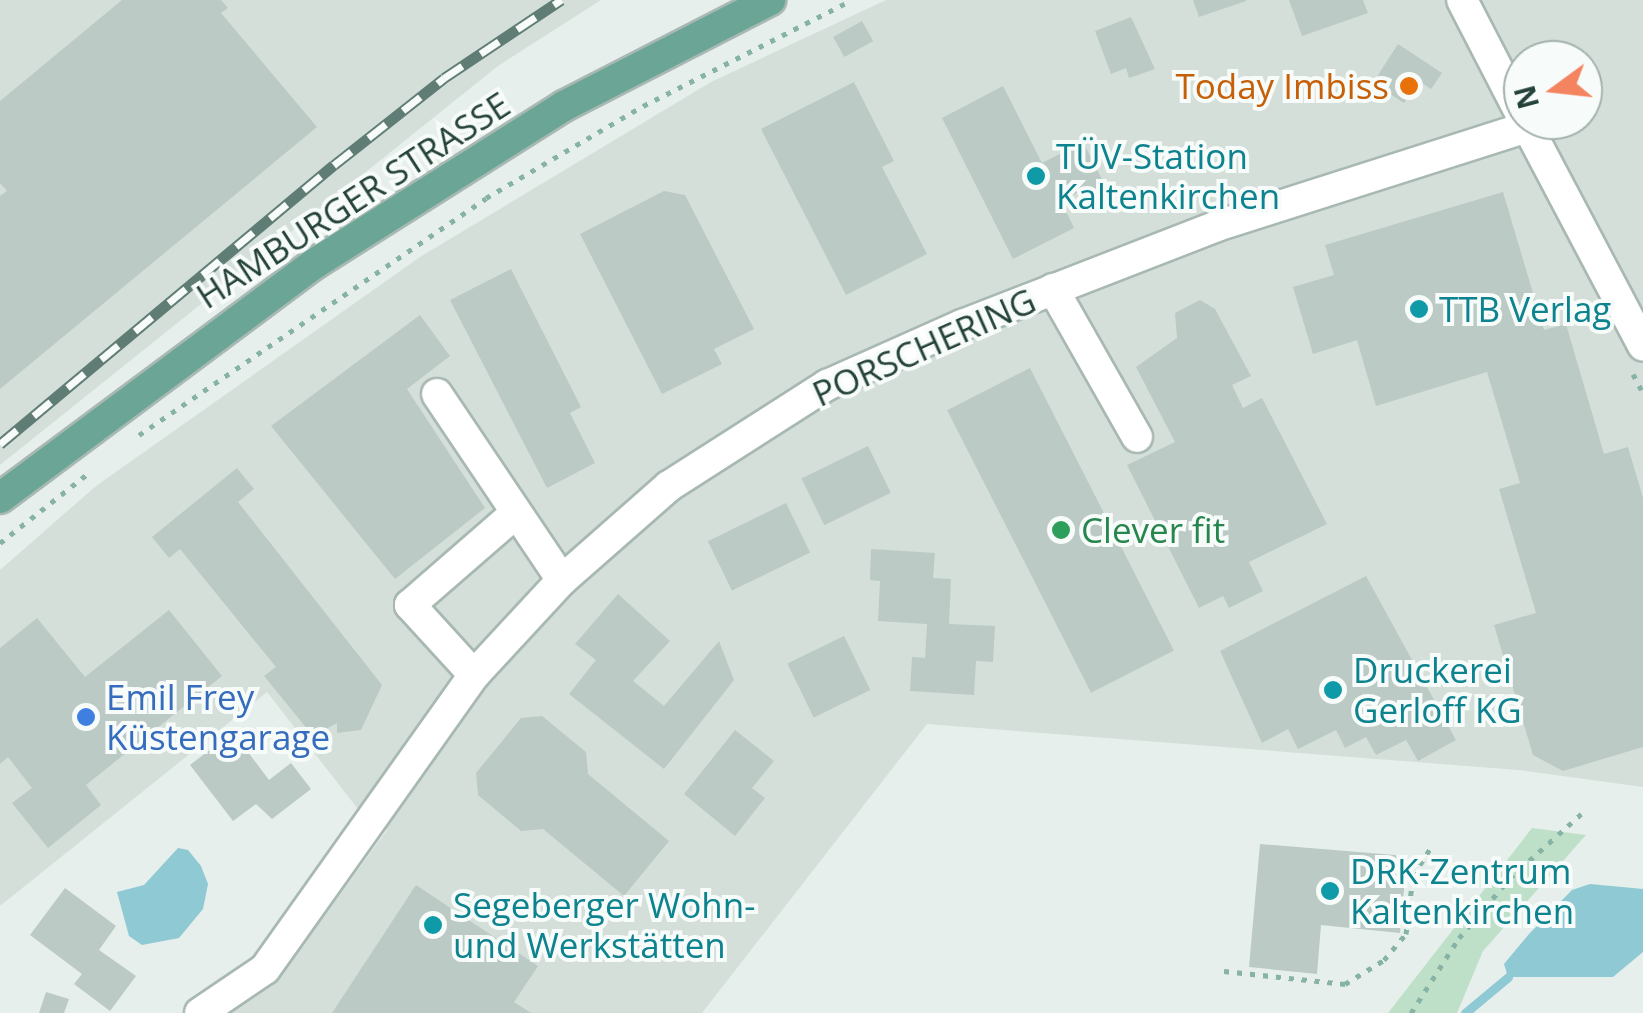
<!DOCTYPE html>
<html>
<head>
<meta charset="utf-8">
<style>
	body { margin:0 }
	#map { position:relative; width:1643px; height:1013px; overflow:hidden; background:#e6efeb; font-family:"Open Sans",sans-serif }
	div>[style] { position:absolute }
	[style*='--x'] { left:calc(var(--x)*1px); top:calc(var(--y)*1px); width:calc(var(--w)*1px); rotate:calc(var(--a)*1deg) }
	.built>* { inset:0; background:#d4dfda }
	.green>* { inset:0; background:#bfe0c8 }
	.water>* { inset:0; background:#8ec9d4 }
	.stream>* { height:9px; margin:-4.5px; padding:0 4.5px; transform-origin:4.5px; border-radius:4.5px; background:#8ec9d4 }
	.building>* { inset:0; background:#bbcac4; transform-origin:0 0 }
	.path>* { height:5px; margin-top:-2.5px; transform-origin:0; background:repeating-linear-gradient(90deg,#86b3a5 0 5px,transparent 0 13px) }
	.roads { filter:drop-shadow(2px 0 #a8b8b2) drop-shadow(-2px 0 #a8b8b2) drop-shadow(0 2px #a8b8b2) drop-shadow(0 -2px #a8b8b2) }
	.minor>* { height:30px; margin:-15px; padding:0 15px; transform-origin:15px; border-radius:15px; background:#fff }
	.major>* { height:30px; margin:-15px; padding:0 15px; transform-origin:15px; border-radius:15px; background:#6aa596 }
	.rail>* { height:11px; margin-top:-5.5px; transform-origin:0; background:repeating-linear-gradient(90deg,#f7fbf9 0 22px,#5f7d75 0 44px); box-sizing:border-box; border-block:2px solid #5f7d75 }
	.dots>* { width:28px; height:28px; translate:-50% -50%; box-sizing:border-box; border:5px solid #f7fbf9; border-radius:50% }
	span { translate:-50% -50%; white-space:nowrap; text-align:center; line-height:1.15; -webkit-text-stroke:8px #f7fbf9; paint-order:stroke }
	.food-label { font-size:35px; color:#c56008 }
	.right { translate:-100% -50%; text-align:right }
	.culture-label { font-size:35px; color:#0d838f }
	.left { translate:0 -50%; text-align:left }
	.street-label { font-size:35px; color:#24423a }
	.leisure-label { font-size:35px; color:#27864d }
	.shop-label { font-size:35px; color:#366cbe }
	.north { position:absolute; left:1503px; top:40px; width:100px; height:100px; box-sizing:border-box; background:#f7fbf9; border:2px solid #a3b1ad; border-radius:50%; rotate:255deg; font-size:28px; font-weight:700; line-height:40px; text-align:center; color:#24423a }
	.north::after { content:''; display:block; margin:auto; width:35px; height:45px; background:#f4845f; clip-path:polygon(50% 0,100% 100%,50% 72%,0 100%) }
</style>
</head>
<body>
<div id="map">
	<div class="built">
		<i style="clip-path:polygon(0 0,601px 0,498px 66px,0 465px)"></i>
		<i style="clip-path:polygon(evenodd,886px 0,1643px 0,1643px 787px,1518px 770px,927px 724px,702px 1013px,226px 1013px,281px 975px,387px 830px,361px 813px,267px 692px,0 906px,0 570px,96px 486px,420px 257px,711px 82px,886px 0,1523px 60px,1583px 60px,1583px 120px,1523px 120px,1523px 60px)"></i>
	</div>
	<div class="green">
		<i style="clip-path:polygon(1532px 828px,1586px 835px,1483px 951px,1457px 1013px,1388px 1013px)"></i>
	</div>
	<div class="water">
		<i style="clip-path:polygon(178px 848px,188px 850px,201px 866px,208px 884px,203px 909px,179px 938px,142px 945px,129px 936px,117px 892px,144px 885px)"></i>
		<i style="clip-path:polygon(1590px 884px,1643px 889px,1643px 952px,1613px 977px,1508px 977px,1504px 964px,1529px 934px,1572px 890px)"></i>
	</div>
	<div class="stream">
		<i style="--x:1465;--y:1013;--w:56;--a:-39.9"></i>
	</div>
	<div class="building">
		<i style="clip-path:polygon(122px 0,221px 0,228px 8px,221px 13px,317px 127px,0 389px,0 196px,7px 191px,0 183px,0 101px)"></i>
		<i style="clip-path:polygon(1193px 0,1246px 0,1246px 1px,1199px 17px)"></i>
		<i style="clip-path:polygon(1289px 0,1363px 0,1368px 13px,1302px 36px)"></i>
		<i style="clip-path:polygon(1131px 17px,1155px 69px,1129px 78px,1126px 68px,1111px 74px,1095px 31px)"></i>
		<i style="left:862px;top:21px;width:23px;height:33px;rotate:61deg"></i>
		<i style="clip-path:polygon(1398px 44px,1442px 73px,1431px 89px,1419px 81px,1404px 103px,1373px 83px)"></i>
		<i style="clip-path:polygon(854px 82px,894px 161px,882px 167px,927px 254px,846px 295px,761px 129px)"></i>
		<i style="clip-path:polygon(1003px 86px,1042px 163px,1083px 142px,1107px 189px,1087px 199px,1083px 190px,1061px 201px,1074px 228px,1013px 259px,942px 118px)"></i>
		<i style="clip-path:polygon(664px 191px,685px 195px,754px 329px,714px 349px,722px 364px,662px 394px,580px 234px)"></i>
		<i style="clip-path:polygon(1503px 192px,1544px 330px,1566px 324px,1604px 454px,1628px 447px,1643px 498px,1643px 747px,1563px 771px,1533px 755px,1494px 625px,1536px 613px,1499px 489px,1520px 483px,1487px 372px,1376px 406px,1357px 340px,1313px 354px,1293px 287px,1334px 275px,1325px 245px)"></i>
		<i style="clip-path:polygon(511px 269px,581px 407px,570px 413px,595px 463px,547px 488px,450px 300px)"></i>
		<i style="clip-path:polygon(1200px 300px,1215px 309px,1251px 376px,1232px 385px,1243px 408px,1262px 398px,1327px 524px,1249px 562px,1263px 591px,1229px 608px,1223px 596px,1199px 608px,1127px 465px,1175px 442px,1136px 367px,1177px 338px,1175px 313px)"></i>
		<i style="clip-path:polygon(420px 315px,450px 356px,407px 389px,485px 508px,395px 579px,271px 426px)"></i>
		<i style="left:1030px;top:368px;width:317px;height:93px;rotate:63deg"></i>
		<i style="left:868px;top:446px;width:52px;height:74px;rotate:64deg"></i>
		<i style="clip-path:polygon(237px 468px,254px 489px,238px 502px,382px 685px,361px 730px,337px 733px,337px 723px,313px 736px,264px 676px,276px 667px,180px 549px,169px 558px,152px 537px)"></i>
		<i style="left:786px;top:503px;width:55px;height:87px;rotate:64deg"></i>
		<i style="clip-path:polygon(871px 549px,935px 553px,933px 578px,951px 579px,949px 624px,995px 626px,993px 662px,976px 661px,974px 695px,910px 691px,912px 657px,925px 658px,927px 624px,878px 621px,880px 581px,870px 580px)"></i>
		<i style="clip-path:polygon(1366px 576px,1456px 740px,1418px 761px,1406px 740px,1376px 755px,1366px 737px,1345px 748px,1336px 730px,1298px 749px,1288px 729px,1262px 743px,1220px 651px)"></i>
		<i style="clip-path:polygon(618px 594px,670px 641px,633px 681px,664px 706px,719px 641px,734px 680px,664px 769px,569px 694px,596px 660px,575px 644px)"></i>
		<i style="clip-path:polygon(169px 610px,222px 676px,86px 785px,101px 805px,48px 848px,12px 803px,32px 788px,8px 757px,0 764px,0 648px,37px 618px,85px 677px)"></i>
		<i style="left:844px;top:636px;width:60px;height:63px;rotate:64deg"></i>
		<i style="clip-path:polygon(542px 716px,586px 752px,588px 774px,669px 841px,624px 896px,543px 829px,521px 831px,478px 795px,476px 773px,521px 718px)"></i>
		<i style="clip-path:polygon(735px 730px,774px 761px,752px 788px,765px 798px,735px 836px,684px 794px)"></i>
		<i style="clip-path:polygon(233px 732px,269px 780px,291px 763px,311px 789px,272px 819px,256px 804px,233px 821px,190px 765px)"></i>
		<i style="clip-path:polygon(1260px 844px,1407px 856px,1400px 933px,1321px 925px,1317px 974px,1249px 967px)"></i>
		<i style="clip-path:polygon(416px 885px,538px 966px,514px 1002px,531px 1013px,332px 1013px)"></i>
		<i style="clip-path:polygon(65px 888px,116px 926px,99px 950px,136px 976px,110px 1011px,74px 984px,82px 974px,30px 935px)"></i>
		<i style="clip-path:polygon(46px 992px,69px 999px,64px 1013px,39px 1013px)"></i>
	</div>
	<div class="path">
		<i style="--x:1633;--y:374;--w:21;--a:62"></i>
		<i style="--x:139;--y:435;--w:420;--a:-34.3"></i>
		<i style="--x:486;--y:198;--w:182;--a:-30.4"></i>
		<i style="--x:643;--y:106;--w:234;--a:-26.9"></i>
		<i style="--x:0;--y:543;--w:110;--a:-38.3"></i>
		<i style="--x:1224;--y:971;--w:122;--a:6.1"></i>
		<i style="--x:1345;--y:984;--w:46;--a:-31.6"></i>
		<i style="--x:1384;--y:960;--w:34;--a:-50"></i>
		<i style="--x:1406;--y:934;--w:58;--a:-83.1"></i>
		<i style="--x:1413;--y:876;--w:36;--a:-58"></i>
		<i style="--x:1411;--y:1013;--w:89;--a:-57.4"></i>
		<i style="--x:1459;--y:938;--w:79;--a:-49.6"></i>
		<i style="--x:1510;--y:878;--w:96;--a:-42"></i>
	</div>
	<div class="roads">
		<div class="minor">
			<i style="--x:1462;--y:0;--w:133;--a:62.7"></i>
			<i style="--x:1524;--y:120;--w:255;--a:62.2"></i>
			<i style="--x:1053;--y:289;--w:170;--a:60.4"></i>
			<i style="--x:437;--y:394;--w:224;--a:56.1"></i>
			<i style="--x:474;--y:675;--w:95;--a:-132.4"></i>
			<i style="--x:410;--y:605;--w:140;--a:-41"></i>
			<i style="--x:200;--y:1013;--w:78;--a:-34.1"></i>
			<i style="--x:265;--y:969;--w:361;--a:-54.6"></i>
			<i style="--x:474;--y:675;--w:129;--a:-47.2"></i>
			<i style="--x:562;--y:580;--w:142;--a:-41.3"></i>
			<i style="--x:669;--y:486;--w:188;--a:-32.6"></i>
			<i style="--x:827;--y:385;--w:148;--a:-24"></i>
			<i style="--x:962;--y:325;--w:274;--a:-21.2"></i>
			<i style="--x:1217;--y:226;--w:325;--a:-17.7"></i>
		</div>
		<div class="major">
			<i style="--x:0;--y:498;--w:392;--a:-36.7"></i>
			<i style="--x:314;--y:264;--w:296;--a:-32.3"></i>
			<i style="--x:564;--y:106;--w:232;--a:-27.2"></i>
		</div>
	</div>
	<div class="rail">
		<i style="--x:0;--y:444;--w:435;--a:-39.9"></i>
		<i style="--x:334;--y:165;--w:140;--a:-38.3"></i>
		<i style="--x:444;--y:78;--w:141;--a:-33.7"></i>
	</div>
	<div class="dots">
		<i style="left:1409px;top:86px;background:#e8710a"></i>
		<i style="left:1036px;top:176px;background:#0f9aa8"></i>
		<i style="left:1419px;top:309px;background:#0f9aa8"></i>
		<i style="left:1061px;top:530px;background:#2e9e5b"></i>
		<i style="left:1333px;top:690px;background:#0f9aa8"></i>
		<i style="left:86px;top:717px;background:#3f7fe0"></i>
		<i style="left:1330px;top:891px;background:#0f9aa8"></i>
		<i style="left:433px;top:925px;background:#0f9aa8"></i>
	</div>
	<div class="food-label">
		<span class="right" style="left:1389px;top:86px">Today Imbiss</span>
	</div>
	<div class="culture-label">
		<span class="left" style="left:1056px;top:176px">TÜV-Station<br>Kaltenkirchen</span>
		<span class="left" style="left:1439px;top:309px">TTB Verlag</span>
		<span class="left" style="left:1353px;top:690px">Druckerei<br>Gerloff KG</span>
		<span class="left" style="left:1350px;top:891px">DRK-Zentrum<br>Kaltenkirchen</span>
		<span class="left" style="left:453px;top:925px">Segeberger Wohn-<br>und Werkstätten</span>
	</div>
	<div class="street-label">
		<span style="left:353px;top:200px;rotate:-33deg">HAMBURGER STRASSE</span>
		<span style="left:924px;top:347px;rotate:-24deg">PORSCHERING</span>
	</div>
	<div class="leisure-label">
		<span class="left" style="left:1081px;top:530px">Clever fit</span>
	</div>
	<div class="shop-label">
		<span class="left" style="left:106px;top:717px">Emil Frey<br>Küstengarage</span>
	</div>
	<div class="north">N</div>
</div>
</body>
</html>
